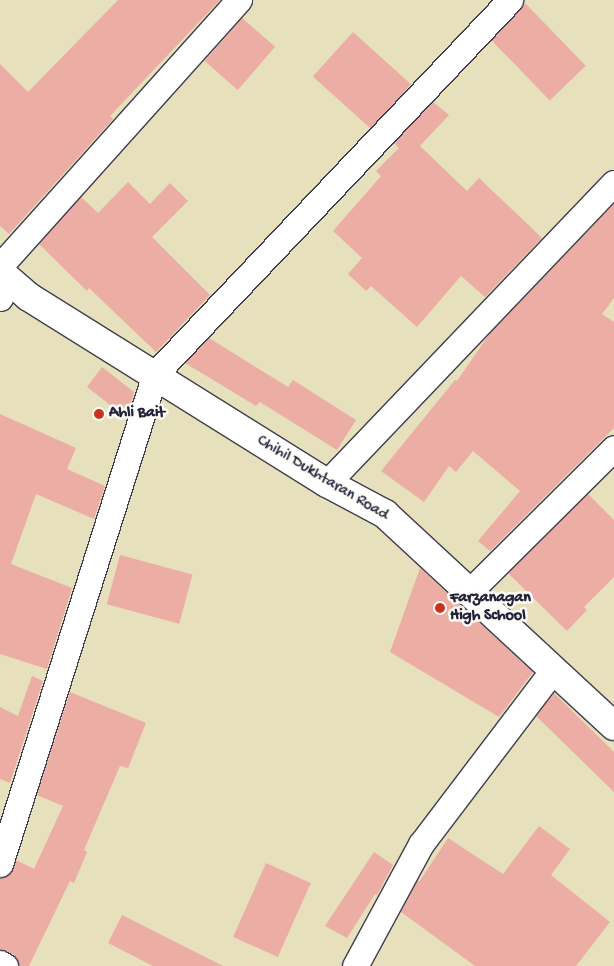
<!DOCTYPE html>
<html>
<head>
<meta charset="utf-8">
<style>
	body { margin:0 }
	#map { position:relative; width:614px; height:966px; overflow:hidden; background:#e7e0bc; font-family:"Gochi Hand",sans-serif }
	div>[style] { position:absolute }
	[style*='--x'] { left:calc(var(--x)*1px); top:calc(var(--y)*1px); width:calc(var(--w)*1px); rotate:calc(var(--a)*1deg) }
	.building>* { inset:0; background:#ecada4; transform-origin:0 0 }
	.roads { filter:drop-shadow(1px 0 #403e4e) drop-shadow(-1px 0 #403e4e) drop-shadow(0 1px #403e4e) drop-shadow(0 -1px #403e4e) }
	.minor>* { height:25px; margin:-12.5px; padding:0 12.5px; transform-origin:12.5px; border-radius:12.5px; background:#fff }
	.tertiary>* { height:28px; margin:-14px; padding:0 14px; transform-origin:14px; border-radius:14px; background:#fff }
	.dots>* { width:14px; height:14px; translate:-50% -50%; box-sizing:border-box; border:2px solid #fdfcf7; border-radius:50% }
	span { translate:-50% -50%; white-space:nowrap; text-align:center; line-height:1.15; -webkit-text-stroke:5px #fdfcf7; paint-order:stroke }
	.poi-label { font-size:16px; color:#22223b; font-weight:700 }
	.left { translate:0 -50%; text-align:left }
	.street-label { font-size:16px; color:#22223b }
</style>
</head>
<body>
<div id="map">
	<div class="building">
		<i style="clip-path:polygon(118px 0,220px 0,110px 116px,113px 119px,9px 234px,0 226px,0 64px,28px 92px)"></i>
		<i style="left:526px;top:4px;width:86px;height:50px;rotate:46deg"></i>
		<i style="left:242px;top:18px;width:44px;height:57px;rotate:41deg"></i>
		<i style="left:353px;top:32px;width:78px;height:60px;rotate:42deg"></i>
		<i style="clip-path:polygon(433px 102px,449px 115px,420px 146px,467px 191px,479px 178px,542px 238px,485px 297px,461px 276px,417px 327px,371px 286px,366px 291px,348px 274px,362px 258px,333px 231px,381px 176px,376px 171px,399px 148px,394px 143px)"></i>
		<i style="clip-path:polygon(128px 182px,150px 204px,170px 183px,188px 201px,152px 237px,210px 295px,156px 352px,89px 288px,87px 291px,39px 244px,81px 197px,98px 213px)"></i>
		<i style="clip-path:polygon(614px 204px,614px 298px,602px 314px,614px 322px,614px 428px,490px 551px,478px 541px,520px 491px,473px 451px,456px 472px,449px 466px,424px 502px,381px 471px,455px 380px,457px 381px,490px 333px)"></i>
		<i style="clip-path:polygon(209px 338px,288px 387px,293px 380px,356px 420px,337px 450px,260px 402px,256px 406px,185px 363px)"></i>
		<i style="clip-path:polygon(102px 367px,134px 392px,130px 407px,123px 415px,87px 387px)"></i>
		<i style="clip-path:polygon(0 414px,76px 448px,67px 469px,105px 486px,94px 519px,36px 494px,11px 564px,72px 588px,47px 669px,0 654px)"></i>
		<i style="clip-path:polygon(588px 494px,614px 520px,614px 577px,584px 607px,587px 610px,567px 631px,508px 573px)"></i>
		<i style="left:120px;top:555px;width:75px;height:51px;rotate:15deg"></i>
		<i style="clip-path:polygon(420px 568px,533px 672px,499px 717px,390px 652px)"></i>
		<i style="clip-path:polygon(32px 676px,43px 681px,10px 783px,0 779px,0 707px,18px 716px)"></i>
		<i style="clip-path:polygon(70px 692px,146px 723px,128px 768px,120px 766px,84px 850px,87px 852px,74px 883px,70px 881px,29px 966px,20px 966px,13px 954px,0 949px,0 878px,10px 874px,16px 860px,34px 869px,63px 806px,37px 795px)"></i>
		<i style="clip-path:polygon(554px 693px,614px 752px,614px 792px,536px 716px)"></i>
		<i style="clip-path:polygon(539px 826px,570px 849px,551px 875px,610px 922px,576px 966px,475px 966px,401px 912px,417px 881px,419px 882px,448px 838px,503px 874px)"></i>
		<i style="clip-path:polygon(374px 852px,393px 865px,377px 895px,375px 894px,347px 938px,325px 926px)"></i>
		<i style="left:266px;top:863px;width:49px;height:81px;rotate:24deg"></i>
		<i style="clip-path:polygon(122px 915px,223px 966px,153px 966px,108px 943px)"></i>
	</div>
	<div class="roads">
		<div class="minor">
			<i style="--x:0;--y:266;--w:358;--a:-48.1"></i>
			<i style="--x:0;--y:298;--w:22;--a:-68"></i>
			<i style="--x:327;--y:483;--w:415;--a:-46.3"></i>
			<i style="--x:469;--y:592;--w:204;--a:-44.8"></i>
			<i style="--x:0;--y:864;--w:514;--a:-72.45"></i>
			<i style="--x:155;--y:374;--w:516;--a:-46.49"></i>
			<i style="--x:0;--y:963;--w:6;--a:31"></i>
			<i style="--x:355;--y:966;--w:139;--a:-61.6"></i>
			<i style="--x:421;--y:844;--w:218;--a:-52.8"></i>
		</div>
		<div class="tertiary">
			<i style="--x:0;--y:272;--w:38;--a:41"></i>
			<i style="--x:29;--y:297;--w:351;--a:32"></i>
			<i style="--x:327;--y:483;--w:66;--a:28.1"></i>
			<i style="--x:385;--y:514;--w:312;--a:42.8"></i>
		</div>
	</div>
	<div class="dots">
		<i style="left:99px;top:414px;background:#c8321e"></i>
		<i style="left:440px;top:608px;background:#c8321e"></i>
	</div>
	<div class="poi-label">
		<span class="left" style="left:109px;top:414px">Ahli Bait</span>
		<span class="left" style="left:450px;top:608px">Farzanagan<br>High School</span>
	</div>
	<div class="street-label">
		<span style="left:322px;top:479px;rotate:31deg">Chihil Dukhtaran Road</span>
	</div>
</div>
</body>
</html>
